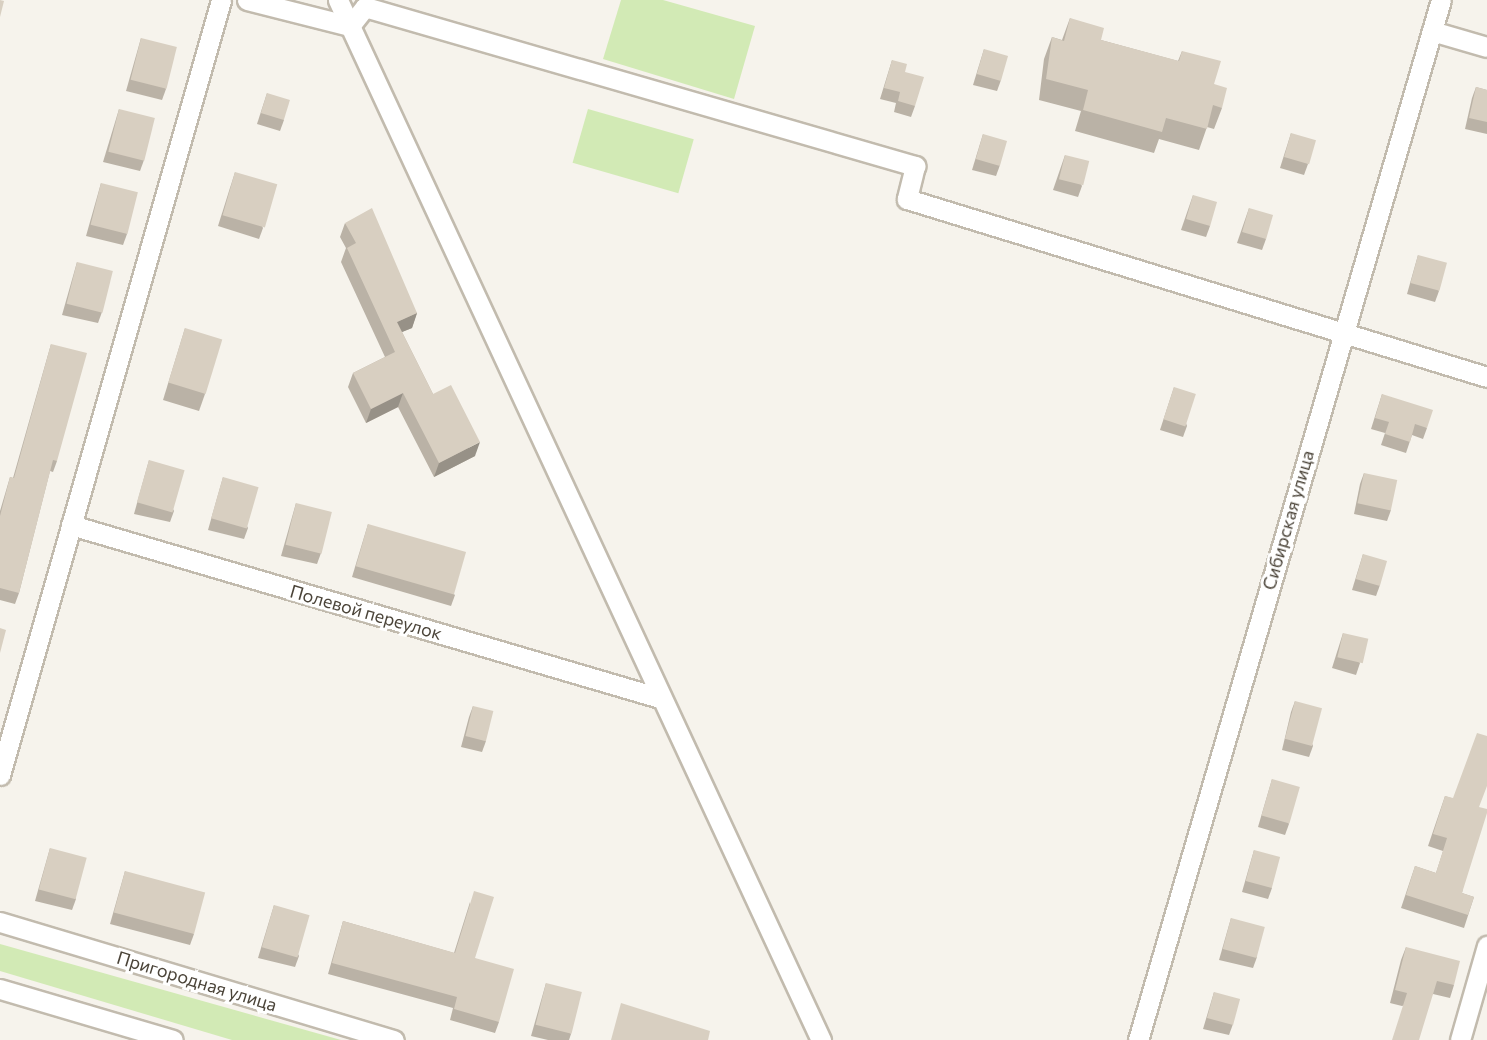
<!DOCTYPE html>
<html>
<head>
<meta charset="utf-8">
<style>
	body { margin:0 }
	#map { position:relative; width:1487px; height:1040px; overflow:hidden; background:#f6f3ec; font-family:Commissioner,sans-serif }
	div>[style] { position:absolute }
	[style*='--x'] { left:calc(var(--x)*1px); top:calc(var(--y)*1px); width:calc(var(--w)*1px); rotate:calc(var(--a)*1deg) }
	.green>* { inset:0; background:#d2eab5; transform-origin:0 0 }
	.roads { filter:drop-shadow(2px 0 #c2bbae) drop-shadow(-2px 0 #c2bbae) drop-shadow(0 2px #c2bbae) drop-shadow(0 -2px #c2bbae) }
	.minor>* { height:19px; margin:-9.5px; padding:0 9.5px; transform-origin:9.5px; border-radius:9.5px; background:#fff }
	.wall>* { inset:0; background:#bab2a6 }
	.shaded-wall>* { inset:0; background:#979187 }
	.building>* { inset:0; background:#d8cfc1; transform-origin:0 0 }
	span { translate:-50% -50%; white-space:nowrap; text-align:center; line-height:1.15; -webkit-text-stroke:6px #fff; paint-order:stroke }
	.street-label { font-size:18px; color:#4b4439 }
</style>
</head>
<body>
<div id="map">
	<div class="green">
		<i style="clip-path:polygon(621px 0,663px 0,755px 26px,734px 99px,603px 59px)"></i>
		<i style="left:588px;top:109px;width:110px;height:56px;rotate:16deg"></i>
		<i style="clip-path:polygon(0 944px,341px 1040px,232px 1040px,0 971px)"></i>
	</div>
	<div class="roads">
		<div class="minor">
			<i style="--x:247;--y:0;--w:106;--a:14.2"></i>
			<i style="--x:350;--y:26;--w:24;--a:-52"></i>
			<i style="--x:365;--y:7;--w:573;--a:16.12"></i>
			<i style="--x:915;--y:166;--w:34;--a:104"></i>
			<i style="--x:907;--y:199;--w:607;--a:17.06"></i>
			<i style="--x:338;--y:0;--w:1147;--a:65.09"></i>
			<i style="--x:1432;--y:31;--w:57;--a:16.2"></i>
			<i style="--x:71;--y:525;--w:614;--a:16.37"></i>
			<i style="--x:0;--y:775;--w:806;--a:-74.08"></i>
			<i style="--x:0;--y:922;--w:411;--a:16.7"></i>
			<i style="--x:0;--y:989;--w:180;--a:16.4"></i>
			<i style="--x:1138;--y:1040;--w:1083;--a:-73.76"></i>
			<i style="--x:1460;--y:1040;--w:98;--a:-74"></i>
		</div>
	</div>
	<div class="wall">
		<i style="clip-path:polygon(1070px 18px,1101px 40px,1178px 61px,1182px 51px,1214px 84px,1222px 108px,1214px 129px,1207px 127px,1199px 150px,1159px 139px,1154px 153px,1075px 131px,1081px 111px,1039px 100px,1044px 59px,1052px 37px,1062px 40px)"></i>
		<i style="clip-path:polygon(141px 38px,166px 89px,162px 100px,126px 91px)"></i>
		<i style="clip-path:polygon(984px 49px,1001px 80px,997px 91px,973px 85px)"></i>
		<i style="clip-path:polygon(892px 60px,905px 72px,915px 106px,911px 117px,894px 112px,896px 103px,880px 99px)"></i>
		<i style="clip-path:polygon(1476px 87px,1487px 90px,1487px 134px,1465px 129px,1472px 98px)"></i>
		<i style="clip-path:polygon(267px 93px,284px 120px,280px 131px,257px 124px)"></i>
		<i style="clip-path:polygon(119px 109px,144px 160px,140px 171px,103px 162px)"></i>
		<i style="clip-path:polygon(1291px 133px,1308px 164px,1304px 175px,1280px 168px)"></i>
		<i style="clip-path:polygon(983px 134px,1000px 165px,996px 176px,972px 170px)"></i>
		<i style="clip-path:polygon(1065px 155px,1082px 186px,1078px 197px,1053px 190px)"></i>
		<i style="clip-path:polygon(235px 172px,263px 228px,259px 239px,218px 226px)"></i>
		<i style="clip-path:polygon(101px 183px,127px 234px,123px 245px,86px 236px)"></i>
		<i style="clip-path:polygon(1193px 195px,1210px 226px,1206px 237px,1181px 230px)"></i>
		<i style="clip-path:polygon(1249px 208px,1266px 239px,1262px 250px,1237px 243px)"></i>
		<i style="clip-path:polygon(345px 223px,417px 313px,412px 328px,402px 332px,433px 394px,475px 456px,434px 477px,398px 407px,366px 423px,348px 387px,353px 373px,385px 357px,341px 262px,346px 248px,340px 237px)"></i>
		<i style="clip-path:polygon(1418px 255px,1439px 291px,1435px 302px,1407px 294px)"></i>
		<i style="clip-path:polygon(77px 262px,102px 312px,98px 323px,62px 315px)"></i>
		<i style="clip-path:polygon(185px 328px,205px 394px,199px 411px,163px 400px)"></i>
		<i style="clip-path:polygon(51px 344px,57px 461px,53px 472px,50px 471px,19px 593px,15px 604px,0 600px,0 511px,10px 477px,13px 478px)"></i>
		<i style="clip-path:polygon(1174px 387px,1187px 426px,1183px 437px,1160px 430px)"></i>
		<i style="clip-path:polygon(1382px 394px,1427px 428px,1423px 439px,1412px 435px,1406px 453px,1381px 445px,1385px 433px,1371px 429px)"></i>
		<i style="clip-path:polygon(149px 460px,174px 511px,170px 522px,134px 514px)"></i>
		<i style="clip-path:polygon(1364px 473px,1391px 510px,1387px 521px,1354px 514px,1360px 484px)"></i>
		<i style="clip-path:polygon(223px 477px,248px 528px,244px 539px,208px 530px)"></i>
		<i style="clip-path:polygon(296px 503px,321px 553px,317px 564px,281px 556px)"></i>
		<i style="clip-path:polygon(368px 524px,455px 595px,451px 606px,352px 577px)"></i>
		<i style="clip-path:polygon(1363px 554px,1380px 585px,1376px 596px,1352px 590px)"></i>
		<i style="clip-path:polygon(1343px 633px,1360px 663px,1356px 675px,1332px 668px)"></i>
		<i style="clip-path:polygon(1295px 701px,1313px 746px,1309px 757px,1282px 750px,1291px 712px)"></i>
		<i style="clip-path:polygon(473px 706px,486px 741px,482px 752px,461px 747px,469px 717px)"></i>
		<i style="clip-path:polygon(1272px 779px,1289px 824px,1285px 835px,1258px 827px)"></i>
		<i style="clip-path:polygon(1445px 796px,1479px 807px,1462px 893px,1474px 897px,1464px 928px,1401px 908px,1415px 866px,1436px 873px,1443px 851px,1428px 846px)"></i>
		<i style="clip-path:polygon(50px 848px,76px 899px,72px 910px,35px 901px)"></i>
		<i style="clip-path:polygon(1254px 850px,1272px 888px,1268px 899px,1242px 892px)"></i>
		<i style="clip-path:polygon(125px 871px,194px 934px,190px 945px,110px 924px)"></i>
		<i style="clip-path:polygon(470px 902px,475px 958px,499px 1022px,495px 1033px,450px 1020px,453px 1008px,328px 974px,343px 921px,454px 953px)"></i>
		<i style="clip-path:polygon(274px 905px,299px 956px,295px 967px,258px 958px)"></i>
		<i style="clip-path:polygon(1231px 918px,1257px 957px,1253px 968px,1219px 960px)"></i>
		<i style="clip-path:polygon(1406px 947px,1454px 985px,1450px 998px,1433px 994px,1402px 1006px,1390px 1003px,1401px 960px)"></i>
		<i style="clip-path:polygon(546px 983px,571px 1034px,569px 1040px,548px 1040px,531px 1036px)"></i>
		<i style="clip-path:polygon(1214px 992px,1233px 1024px,1229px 1035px,1203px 1029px)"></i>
	</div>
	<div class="shaded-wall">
		<i style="clip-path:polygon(417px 313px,412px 328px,392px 336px,397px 322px)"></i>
		<i style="clip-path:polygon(403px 393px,398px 407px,366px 423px,371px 409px)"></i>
		<i style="clip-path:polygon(480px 442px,475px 456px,434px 477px,439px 463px)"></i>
	</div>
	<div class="building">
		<i style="clip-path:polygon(0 0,4px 1px,0 17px)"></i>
		<i style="clip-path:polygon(1070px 18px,1104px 28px,1101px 40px,1179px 61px,1182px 51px,1221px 61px,1214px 84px,1227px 88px,1222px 108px,1213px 105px,1207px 129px,1166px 118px,1162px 132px,1083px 110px,1088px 90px,1046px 79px,1052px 37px,1064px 41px)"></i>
		<i style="left:141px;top:38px;width:37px;height:43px;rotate:14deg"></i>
		<i style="left:984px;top:49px;width:25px;height:26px;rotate:16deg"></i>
		<i style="clip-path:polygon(892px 60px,907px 64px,905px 72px,924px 77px,915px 106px,898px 101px,900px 92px,884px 88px)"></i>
		<i style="clip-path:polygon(1476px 87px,1487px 90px,1487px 122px,1469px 118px)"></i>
		<i style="left:267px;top:93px;width:24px;height:21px;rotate:17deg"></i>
		<i style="left:119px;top:109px;width:37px;height:44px;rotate:14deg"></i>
		<i style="left:1291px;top:133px;width:26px;height:25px;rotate:16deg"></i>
		<i style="left:983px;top:134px;width:25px;height:26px;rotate:16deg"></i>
		<i style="left:1065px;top:155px;width:25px;height:25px;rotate:14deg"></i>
		<i style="left:235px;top:172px;width:44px;height:45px;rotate:16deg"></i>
		<i style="left:101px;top:183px;width:38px;height:43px;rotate:14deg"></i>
		<i style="left:1193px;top:195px;width:25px;height:25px;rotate:16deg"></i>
		<i style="clip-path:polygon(372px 208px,417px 313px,397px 322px,433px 394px,451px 385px,480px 442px,439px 463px,403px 393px,371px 409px,353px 373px,395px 352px,347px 248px,356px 243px,345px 223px)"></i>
		<i style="left:1249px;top:208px;width:25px;height:25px;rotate:16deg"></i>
		<i style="left:1418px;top:255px;width:30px;height:29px;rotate:15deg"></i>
		<i style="left:77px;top:262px;width:37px;height:43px;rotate:14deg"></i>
		<i style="left:185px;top:328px;width:39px;height:57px;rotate:17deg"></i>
		<i style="clip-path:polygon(51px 344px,87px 353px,57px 461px,53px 460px,19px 593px,0 588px,0 516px,10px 477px,14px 478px)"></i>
		<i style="left:1174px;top:387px;width:23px;height:34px;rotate:18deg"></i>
		<i style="clip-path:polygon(1382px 394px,1433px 410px,1427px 428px,1415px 424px,1410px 442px,1385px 434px,1389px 422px,1375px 418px)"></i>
		<i style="left:149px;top:460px;width:37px;height:44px;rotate:16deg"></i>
		<i style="left:1364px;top:473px;width:34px;height:31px;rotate:12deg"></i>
		<i style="left:223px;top:477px;width:37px;height:43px;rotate:16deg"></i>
		<i style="left:296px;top:503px;width:37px;height:43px;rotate:14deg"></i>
		<i style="left:368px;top:524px;width:102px;height:44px;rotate:16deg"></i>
		<i style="left:1363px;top:554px;width:25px;height:26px;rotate:16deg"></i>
		<i style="clip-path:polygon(0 628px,6px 630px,0 653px)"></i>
		<i style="left:1343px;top:633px;width:26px;height:25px;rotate:13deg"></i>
		<i style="left:1295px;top:701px;width:28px;height:39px;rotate:15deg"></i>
		<i style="left:473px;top:706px;width:21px;height:31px;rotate:14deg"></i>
		<i style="clip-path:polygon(1477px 733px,1487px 736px,1487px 786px,1479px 807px,1487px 809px,1487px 813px,1462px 893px,1474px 897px,1468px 915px,1406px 895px,1415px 866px,1436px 873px,1447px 838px,1433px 834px,1445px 796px,1453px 798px)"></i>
		<i style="left:1272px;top:779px;width:29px;height:38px;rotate:16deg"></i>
		<i style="left:50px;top:848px;width:38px;height:43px;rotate:15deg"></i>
		<i style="left:1254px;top:850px;width:27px;height:32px;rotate:15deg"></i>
		<i style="left:125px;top:871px;width:83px;height:43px;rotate:15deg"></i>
		<i style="clip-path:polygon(474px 891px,494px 897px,475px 958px,514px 969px,499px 1022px,454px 1009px,457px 997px,332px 963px,343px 921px,455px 953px)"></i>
		<i style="left:274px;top:905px;width:37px;height:44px;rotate:16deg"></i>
		<i style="left:1231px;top:918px;width:35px;height:32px;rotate:15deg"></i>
		<i style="clip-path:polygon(1406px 947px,1460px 961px,1454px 985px,1437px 981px,1419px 1040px,1392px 1040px,1407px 993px,1395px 990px)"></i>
		<i style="left:546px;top:983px;width:37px;height:43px;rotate:14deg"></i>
		<i style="left:1214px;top:992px;width:27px;height:27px;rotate:15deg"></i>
		<i style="clip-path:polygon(621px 1003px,710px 1031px,708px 1040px,611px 1040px)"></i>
	</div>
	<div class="street-label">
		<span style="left:1288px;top:520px;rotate:-74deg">Сибирская улица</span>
		<span style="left:366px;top:612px;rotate:16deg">Полевой переулок</span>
		<span style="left:197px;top:981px;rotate:17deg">Пригородная улица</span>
	</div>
</div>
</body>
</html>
